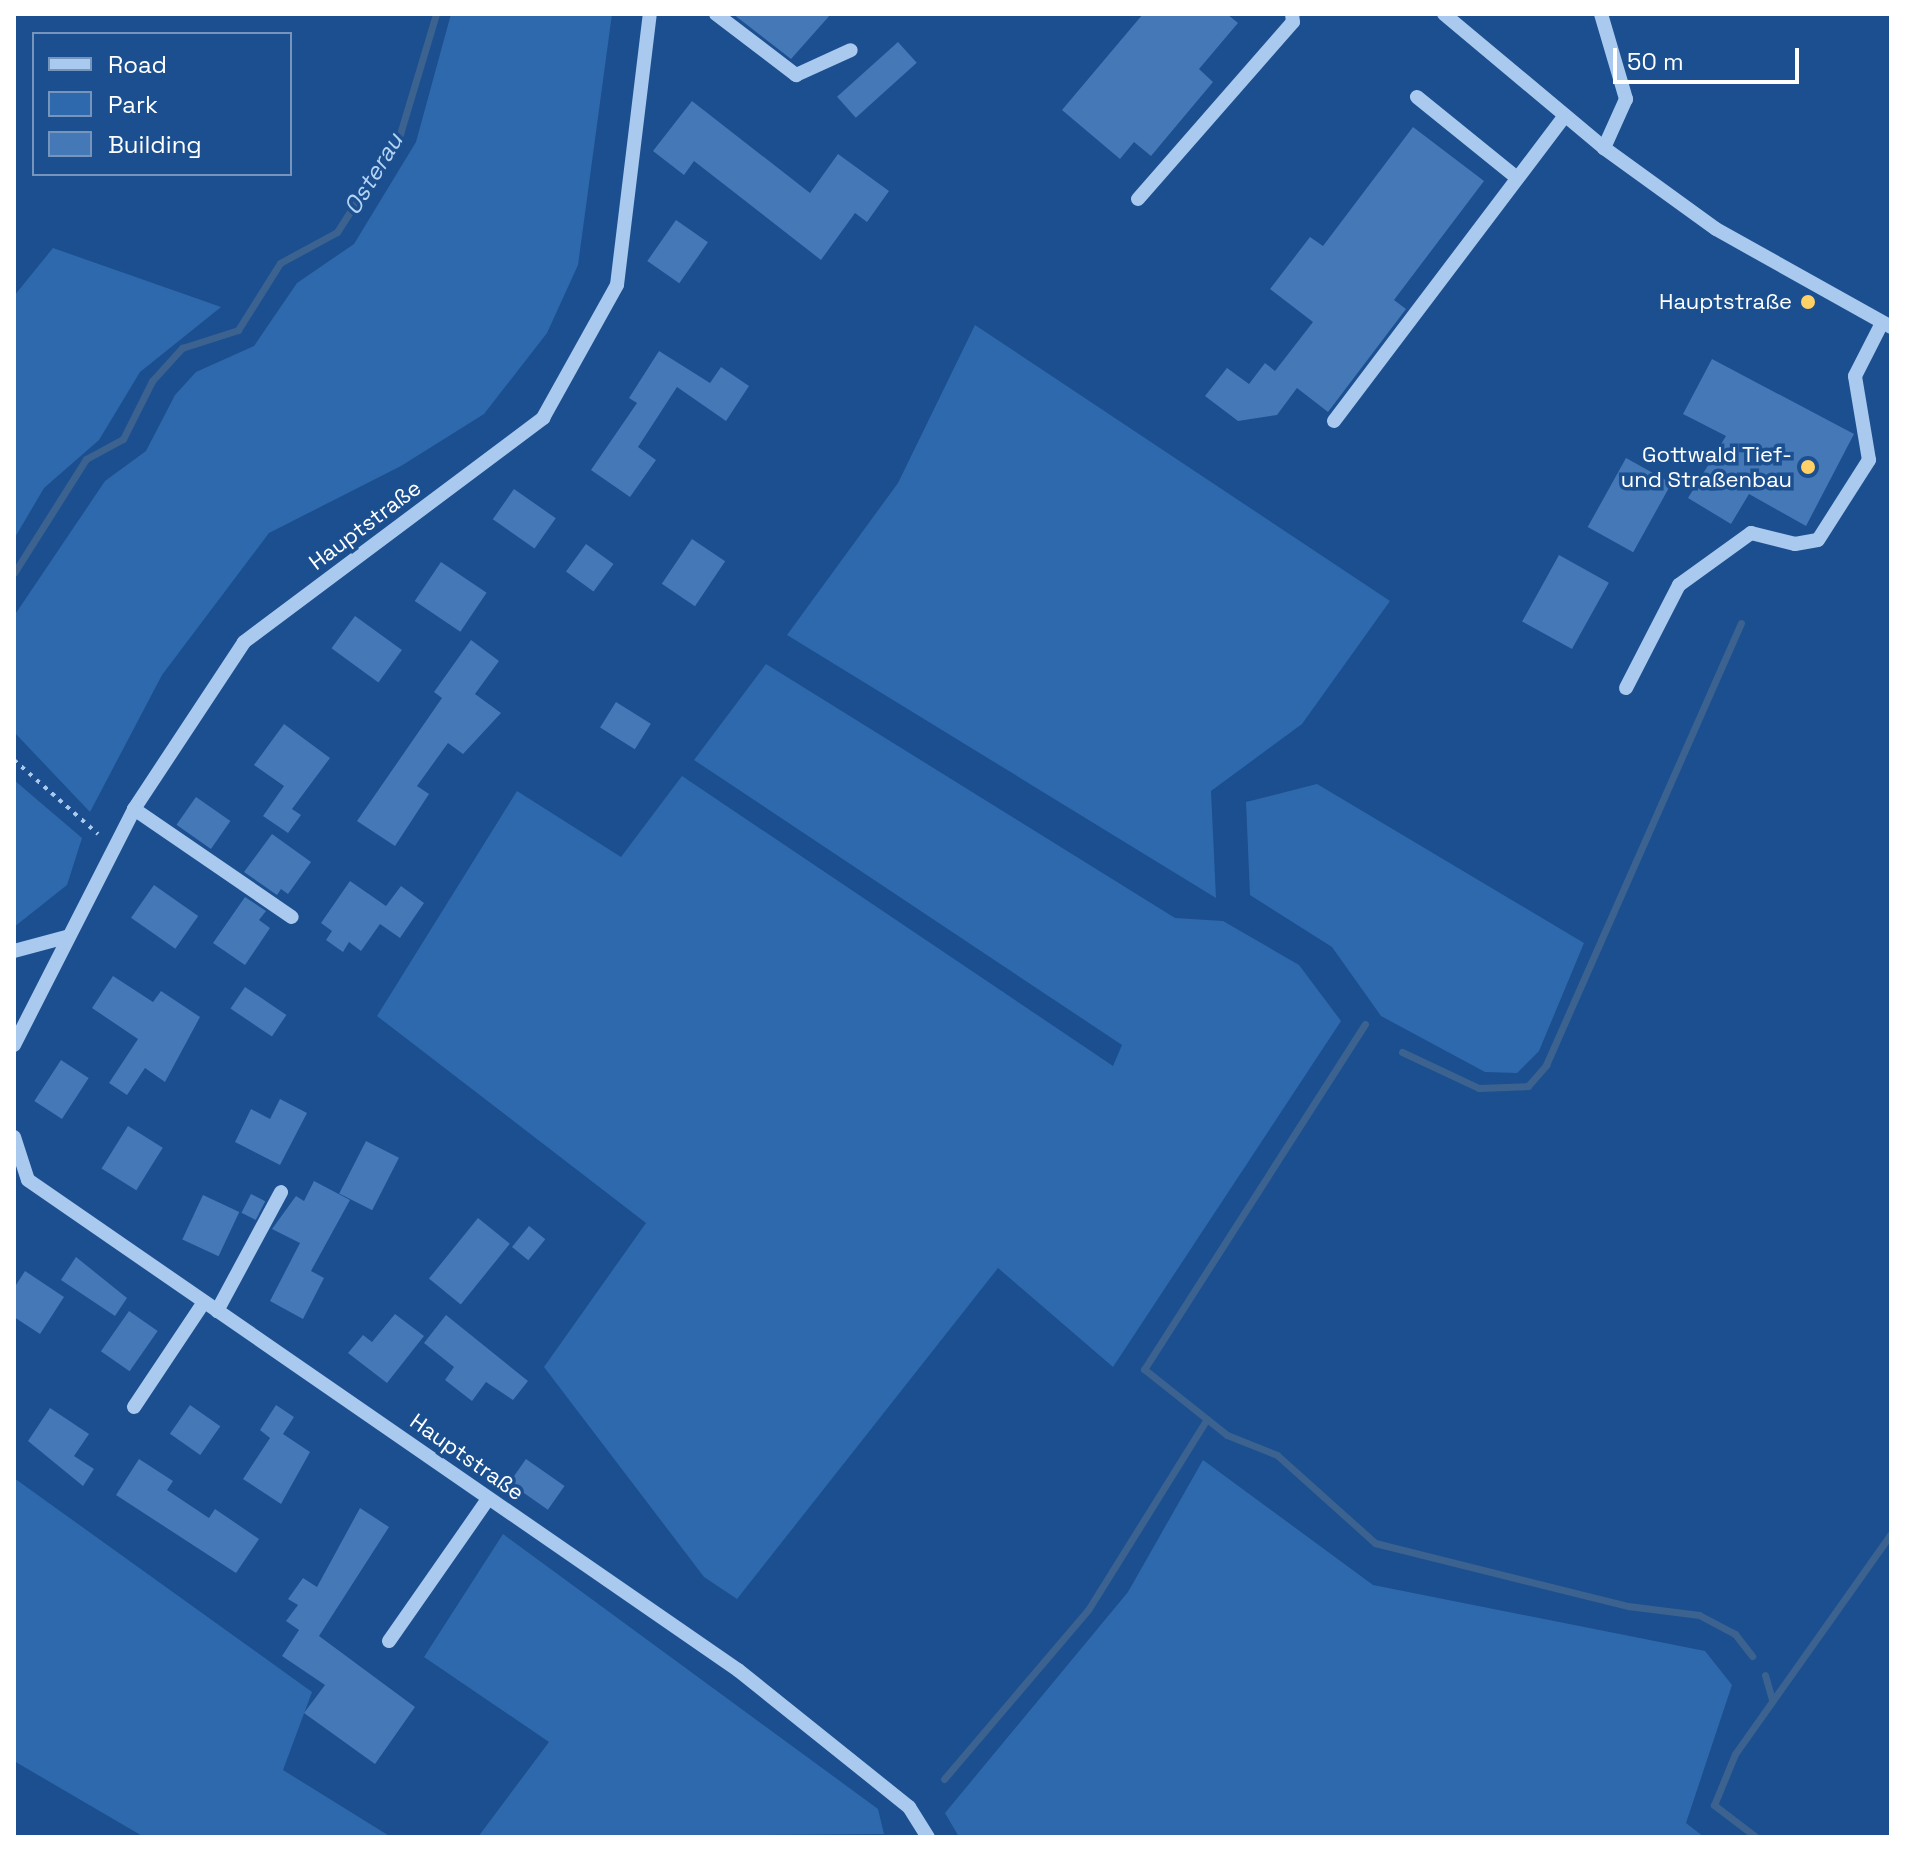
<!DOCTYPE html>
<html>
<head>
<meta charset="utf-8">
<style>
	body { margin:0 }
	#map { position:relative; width:1905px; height:1851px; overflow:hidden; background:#1b4f8f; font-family:"Space Grotesk",sans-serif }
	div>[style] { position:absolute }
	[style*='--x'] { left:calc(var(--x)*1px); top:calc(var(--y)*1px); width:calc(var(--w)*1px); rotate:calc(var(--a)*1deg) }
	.green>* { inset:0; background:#2e69ad }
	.stream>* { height:7px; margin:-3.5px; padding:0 3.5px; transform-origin:3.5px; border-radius:3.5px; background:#3c6290 }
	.building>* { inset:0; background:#4478b7; transform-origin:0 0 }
	.path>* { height:4px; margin-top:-2px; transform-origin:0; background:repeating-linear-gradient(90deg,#a9c9ee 0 4px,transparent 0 10px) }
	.minor>* { height:14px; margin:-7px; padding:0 7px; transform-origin:7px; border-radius:7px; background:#a9c9ee }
	.dots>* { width:22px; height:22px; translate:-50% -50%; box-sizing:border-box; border:4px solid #1b4f8f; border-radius:50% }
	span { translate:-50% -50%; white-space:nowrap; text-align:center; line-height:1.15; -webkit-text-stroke:7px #1b4f8f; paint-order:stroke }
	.poi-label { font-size:22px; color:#fff }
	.right { translate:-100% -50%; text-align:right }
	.street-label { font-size:22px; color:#fff }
	.water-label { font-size:24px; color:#b5d3f5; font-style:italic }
	.frame { position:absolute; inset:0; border:16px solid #fff; pointer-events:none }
	.legend { position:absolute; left:32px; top:32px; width:260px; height:144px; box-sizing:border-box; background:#1b4f8f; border:2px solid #7695bc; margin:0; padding:10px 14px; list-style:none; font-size:24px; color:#fff }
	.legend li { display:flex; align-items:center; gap:16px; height:40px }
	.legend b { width:40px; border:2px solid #7695bc }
	.scale { position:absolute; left:1613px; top:48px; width:186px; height:36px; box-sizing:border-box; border:4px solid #fff; border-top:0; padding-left:10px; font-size:24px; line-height:28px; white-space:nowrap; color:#fff; -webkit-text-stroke:6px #1b4f8f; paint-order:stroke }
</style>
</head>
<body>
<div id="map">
	<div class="green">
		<i style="clip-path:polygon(451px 14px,612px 14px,578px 265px,547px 333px,484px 414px,401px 466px,269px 533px,162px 675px,90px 812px,14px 732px,14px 616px,105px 481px,146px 451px,175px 395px,196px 372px,254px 346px,297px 283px,354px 244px,416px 142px)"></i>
		<i style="clip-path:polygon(53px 248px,221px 307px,140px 372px,99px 440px,44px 488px,14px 539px,14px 296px)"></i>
		<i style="clip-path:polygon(975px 325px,1390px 601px,1302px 724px,1211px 791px,1216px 898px,787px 635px,898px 483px)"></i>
		<i style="clip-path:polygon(766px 664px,1175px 918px,1223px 921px,1299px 965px,1341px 1021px,1113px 1367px,998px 1268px,737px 1599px,704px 1577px,544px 1367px,646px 1223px,377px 1016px,517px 791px,621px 857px,682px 776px,1113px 1066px,1122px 1045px,694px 760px)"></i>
		<i style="clip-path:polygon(14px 780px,82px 838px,67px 885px,14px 927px)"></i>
		<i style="clip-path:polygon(1317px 784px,1584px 943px,1539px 1051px,1517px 1073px,1485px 1072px,1381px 1016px,1332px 947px,1250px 895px,1246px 802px)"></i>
		<i style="clip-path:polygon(1203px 1460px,1373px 1585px,1705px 1651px,1732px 1685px,1686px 1823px,1704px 1837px,959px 1837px,945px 1813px,1128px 1592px)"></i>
		<i style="clip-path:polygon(14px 1478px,312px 1692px,283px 1770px,391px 1837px,144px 1837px,14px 1761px)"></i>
		<i style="clip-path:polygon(503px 1534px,878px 1809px,884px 1834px,478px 1837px,549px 1742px,424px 1657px)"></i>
	</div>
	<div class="stream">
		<i style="--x:14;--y:573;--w:135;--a:-57.7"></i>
		<i style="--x:86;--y:459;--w:42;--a:-28.4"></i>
		<i style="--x:123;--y:439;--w:65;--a:-63.4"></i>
		<i style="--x:152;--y:381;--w:45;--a:-47.7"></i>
		<i style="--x:182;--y:348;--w:59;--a:-17.8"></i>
		<i style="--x:238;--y:330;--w:79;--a:-57.9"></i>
		<i style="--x:280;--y:263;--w:65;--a:-28.5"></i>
		<i style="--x:337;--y:232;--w:117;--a:-57.3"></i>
		<i style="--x:400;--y:134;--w:125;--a:-73.3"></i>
		<i style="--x:1365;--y:1024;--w:410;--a:122.6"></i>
		<i style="--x:1144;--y:1369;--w:106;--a:38.5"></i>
		<i style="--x:1227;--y:1435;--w:54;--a:21.8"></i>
		<i style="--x:1277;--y:1455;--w:132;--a:41.9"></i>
		<i style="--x:1375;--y:1543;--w:261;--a:14"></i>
		<i style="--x:1628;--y:1606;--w:72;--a:7.2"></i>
		<i style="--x:1699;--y:1615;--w:41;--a:27.8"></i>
		<i style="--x:1735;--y:1634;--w:28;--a:52"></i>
		<i style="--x:1402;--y:1052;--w:85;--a:25.1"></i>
		<i style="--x:1479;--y:1088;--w:49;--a:-2.3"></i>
		<i style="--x:1528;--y:1086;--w:28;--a:-49"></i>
		<i style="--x:1546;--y:1065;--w:483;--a:-66.2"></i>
		<i style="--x:1765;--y:1675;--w:26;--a:74"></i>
		<i style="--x:944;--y:1779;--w:222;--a:-49.6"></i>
		<i style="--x:1088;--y:1610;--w:225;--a:-58.1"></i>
		<i style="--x:1756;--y:1837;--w:53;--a:-142.7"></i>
		<i style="--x:1714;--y:1805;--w:55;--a:-67.6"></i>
		<i style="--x:1735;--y:1754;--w:270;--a:-54.7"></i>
	</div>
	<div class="building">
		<i style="clip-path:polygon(733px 14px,831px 14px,791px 59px)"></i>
		<i style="clip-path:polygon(1143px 14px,1227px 14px,1238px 23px,1199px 69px,1213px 82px,1151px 156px,1134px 142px,1120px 159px,1062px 110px)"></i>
		<i style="left:898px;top:42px;width:28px;height:82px;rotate:48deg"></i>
		<i style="clip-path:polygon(692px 101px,810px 193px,838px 154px,889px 191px,867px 222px,855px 213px,821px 260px,694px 161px,684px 175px,653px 151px)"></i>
		<i style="clip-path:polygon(1413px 127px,1484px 181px,1394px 300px,1406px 309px,1328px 412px,1297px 388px,1277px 415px,1238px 421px,1205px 396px,1227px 368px,1249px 384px,1265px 363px,1275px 371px,1313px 322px,1270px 289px,1310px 237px,1323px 246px)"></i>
		<i style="left:676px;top:220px;width:39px;height:50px;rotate:35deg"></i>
		<i style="clip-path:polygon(659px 351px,710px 383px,721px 367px,749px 386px,726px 421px,677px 387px,638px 447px,656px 460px,630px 497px,591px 470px,637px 403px,629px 398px)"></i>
		<i style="clip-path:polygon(1712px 359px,1854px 434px,1806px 526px,1749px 494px,1731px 524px,1688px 498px,1726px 436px,1683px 414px)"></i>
		<i style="left:1626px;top:458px;width:52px;height:79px;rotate:29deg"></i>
		<i style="left:514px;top:489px;width:51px;height:37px;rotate:35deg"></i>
		<i style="left:692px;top:539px;width:40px;height:54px;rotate:34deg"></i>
		<i style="left:586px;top:544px;width:34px;height:34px;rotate:36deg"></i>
		<i style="left:1559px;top:555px;width:57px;height:76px;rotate:29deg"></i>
		<i style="left:441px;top:562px;width:55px;height:47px;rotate:34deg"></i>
		<i style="left:355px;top:616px;width:58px;height:40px;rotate:36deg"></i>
		<i style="clip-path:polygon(471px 640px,499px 661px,475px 694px,501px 713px,463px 754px,448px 743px,417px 786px,429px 794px,395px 846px,357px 821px,442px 698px,434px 692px)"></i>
		<i style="left:616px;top:702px;width:41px;height:30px;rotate:32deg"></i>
		<i style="clip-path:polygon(284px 724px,330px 758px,292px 809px,301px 815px,288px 833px,263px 816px,284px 786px,254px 765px)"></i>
		<i style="left:196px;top:797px;width:42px;height:34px;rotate:35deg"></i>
		<i style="clip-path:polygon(272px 834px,311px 862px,288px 894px,281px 889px,277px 895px,244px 872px)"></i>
		<i style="clip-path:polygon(350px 881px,386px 906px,401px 886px,424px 903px,400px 938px,380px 924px,361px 951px,349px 942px,343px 952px,326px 940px,332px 931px,321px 923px)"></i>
		<i style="left:154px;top:885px;width:54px;height:40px;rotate:35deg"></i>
		<i style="clip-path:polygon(245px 897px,266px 911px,259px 920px,270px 928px,245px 965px,213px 943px)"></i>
		<i style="clip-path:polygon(113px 976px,153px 1002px,161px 991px,200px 1017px,165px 1082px,145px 1068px,127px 1095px,109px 1083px,138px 1039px,92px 1008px)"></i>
		<i style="left:245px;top:987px;width:50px;height:26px;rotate:34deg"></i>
		<i style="left:61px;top:1060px;width:33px;height:49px;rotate:33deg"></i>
		<i style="clip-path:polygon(280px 1099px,307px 1113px,280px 1165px,235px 1142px,251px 1109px,270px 1119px)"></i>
		<i style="left:128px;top:1126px;width:41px;height:50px;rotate:32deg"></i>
		<i style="left:366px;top:1141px;width:37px;height:59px;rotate:27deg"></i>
		<i style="clip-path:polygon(314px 1181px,350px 1200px,311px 1271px,324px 1278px,303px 1319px,270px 1301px,300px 1243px,272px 1229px,296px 1196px,304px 1201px)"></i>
		<i style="left:251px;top:1194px;width:16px;height:21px;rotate:27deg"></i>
		<i style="left:203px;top:1195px;width:40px;height:49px;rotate:25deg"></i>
		<i style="left:478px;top:1218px;width:41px;height:78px;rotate:39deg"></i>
		<i style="left:529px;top:1226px;width:21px;height:27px;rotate:39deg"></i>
		<i style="clip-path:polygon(76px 1257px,127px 1298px,115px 1316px,61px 1280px)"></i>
		<i style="clip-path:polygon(25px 1271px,64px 1297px,40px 1334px,14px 1317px,14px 1288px)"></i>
		<i style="left:129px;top:1311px;width:35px;height:49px;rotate:35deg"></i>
		<i style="clip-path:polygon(395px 1314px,424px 1336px,387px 1383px,348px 1353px,363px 1335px,372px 1342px)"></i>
		<i style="clip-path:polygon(446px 1315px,528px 1381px,513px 1400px,486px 1382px,472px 1401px,445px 1380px,454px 1367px,424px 1343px)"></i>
		<i style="left:190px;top:1405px;width:37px;height:35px;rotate:35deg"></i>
		<i style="clip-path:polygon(276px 1405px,294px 1417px,283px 1434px,310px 1452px,281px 1504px,243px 1479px,270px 1438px,260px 1430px)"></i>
		<i style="clip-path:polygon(50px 1408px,89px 1434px,74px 1456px,94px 1469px,83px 1486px,28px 1441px)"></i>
		<i style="clip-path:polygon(139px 1459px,173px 1481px,167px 1490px,209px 1518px,215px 1509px,259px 1539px,236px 1573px,116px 1495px)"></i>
		<i style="left:526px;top:1459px;width:47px;height:29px;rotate:35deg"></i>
		<i style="clip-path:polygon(360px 1508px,389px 1527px,319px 1636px,415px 1707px,375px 1764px,304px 1713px,325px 1685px,282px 1656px,299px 1630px,286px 1621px,298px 1605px,288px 1599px,303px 1578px,317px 1587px)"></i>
	</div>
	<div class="path">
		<i style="--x:14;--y:760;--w:112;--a:41.4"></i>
	</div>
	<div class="minor">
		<i style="--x:716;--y:14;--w:101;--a:37.3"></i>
		<i style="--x:796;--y:75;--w:60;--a:-24.4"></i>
		<i style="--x:1444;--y:14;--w:209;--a:39.9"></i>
		<i style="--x:1604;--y:148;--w:138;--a:35.9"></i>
		<i style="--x:1716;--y:229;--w:201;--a:29.2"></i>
		<i style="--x:1601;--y:14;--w:89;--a:73.6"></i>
		<i style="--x:1626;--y:99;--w:54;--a:114.2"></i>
		<i style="--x:1417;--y:97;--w:129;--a:39"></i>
		<i style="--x:1138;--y:199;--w:235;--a:-48.8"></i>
		<i style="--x:1293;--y:22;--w:8;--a:-97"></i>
		<i style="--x:1334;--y:421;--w:383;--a:-52.9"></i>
		<i style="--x:1626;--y:688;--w:116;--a:-62.8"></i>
		<i style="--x:1679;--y:585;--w:89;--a:-35.8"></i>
		<i style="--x:1751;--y:533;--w:45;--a:14"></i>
		<i style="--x:1795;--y:544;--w:23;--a:-10"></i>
		<i style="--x:1818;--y:540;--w:95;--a:-57.5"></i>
		<i style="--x:1869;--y:460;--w:85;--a:-99.5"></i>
		<i style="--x:1855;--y:376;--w:59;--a:-63"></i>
		<i style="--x:134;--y:809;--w:191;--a:34.4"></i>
		<i style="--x:14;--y:951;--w:54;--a:-15.1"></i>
		<i style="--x:14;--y:1045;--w:265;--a:-63"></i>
		<i style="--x:134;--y:809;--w:200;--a:-56.6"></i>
		<i style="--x:244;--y:642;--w:374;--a:-36.8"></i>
		<i style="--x:543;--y:418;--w:152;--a:-60.9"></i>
		<i style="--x:617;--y:285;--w:273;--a:-83.1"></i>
		<i style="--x:14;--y:1137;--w:45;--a:72"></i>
		<i style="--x:28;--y:1180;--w:863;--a:34.61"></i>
		<i style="--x:738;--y:1670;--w:219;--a:38.7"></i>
		<i style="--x:909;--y:1807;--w:36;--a:58"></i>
		<i style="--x:217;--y:1311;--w:135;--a:-61.7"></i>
		<i style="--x:134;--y:1407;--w:126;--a:-56.3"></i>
		<i style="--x:389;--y:1641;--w:173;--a:-55.1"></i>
	</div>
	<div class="dots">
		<i style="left:1808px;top:302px;background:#ffd166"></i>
		<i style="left:1808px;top:467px;background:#ffd166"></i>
	</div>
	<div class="poi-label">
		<span class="right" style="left:1792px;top:302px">Hauptstraße</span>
		<span class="right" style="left:1792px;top:467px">Gottwald Tief-<br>und Straßenbau</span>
	</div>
	<div class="street-label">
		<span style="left:365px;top:525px;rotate:-37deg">Hauptstraße</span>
		<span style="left:467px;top:1457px;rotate:35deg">Hauptstraße</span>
	</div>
	<div class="water-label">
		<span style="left:373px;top:174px;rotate:-59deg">Osterau</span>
	</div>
	<div class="frame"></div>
	<ul class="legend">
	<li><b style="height:10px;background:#a9c9ee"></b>Road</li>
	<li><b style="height:22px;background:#2e69ad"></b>Park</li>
	<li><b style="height:22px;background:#4478b7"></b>Building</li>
	</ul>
	<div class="scale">50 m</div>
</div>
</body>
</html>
